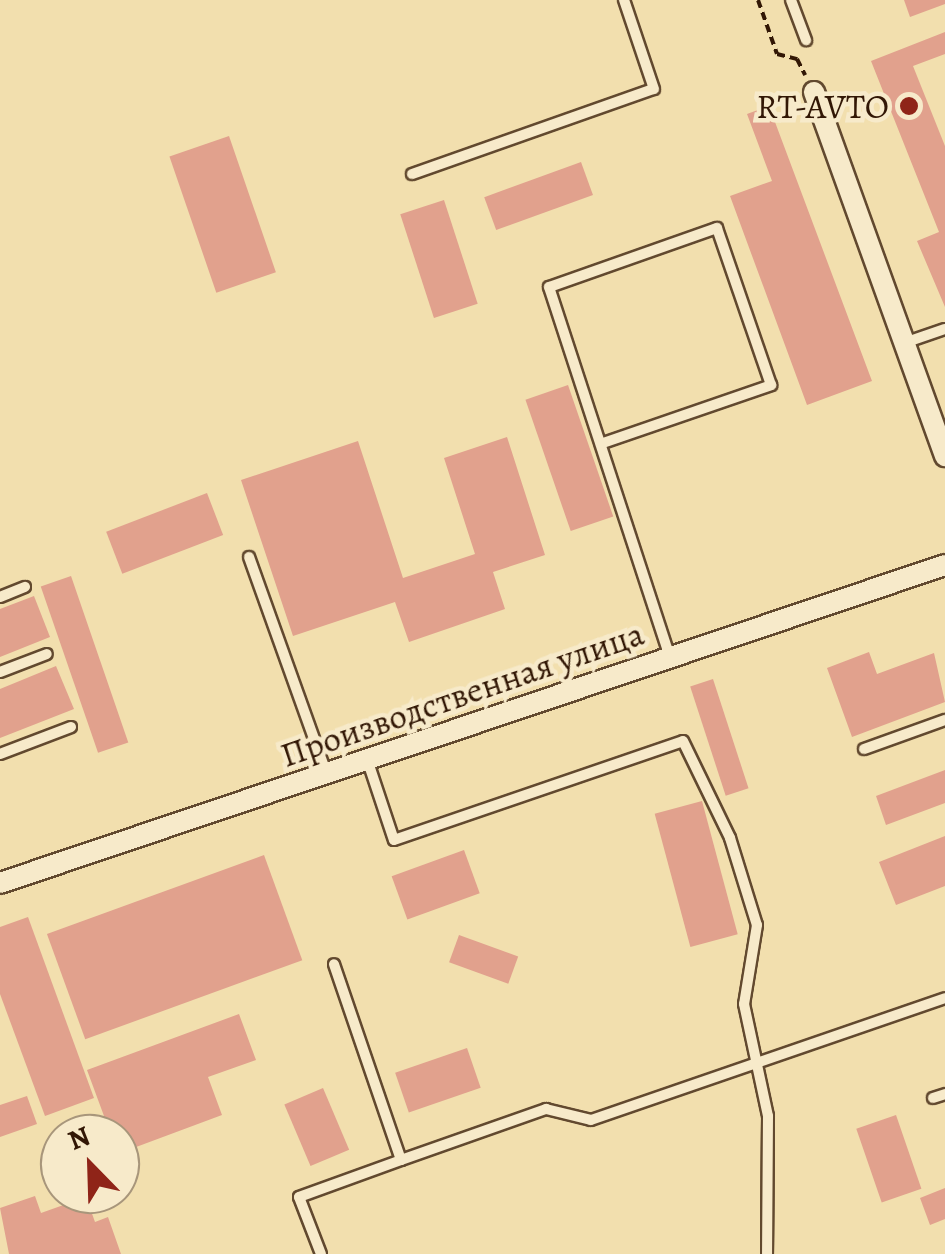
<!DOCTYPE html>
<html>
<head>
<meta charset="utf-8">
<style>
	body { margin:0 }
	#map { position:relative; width:945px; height:1254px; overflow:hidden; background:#f2dfae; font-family:Alegreya,serif }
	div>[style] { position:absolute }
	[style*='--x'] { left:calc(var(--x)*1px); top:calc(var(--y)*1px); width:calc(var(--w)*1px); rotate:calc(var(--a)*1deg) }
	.building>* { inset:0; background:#e1a18d; transform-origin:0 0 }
	.path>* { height:4px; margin-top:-2px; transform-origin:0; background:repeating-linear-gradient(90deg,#321705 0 8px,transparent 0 13px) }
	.roads { filter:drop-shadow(2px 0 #62492f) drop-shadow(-2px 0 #62492f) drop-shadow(0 2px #62492f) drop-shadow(0 -2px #62492f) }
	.service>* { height:10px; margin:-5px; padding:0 5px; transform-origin:5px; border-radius:5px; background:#f7eaca }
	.minor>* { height:20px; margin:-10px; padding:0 10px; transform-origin:10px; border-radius:10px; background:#f7eaca }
	.dots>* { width:28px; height:28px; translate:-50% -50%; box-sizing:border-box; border:5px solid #f7eaca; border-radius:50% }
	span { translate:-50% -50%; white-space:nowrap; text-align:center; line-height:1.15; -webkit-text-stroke:9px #f7eaca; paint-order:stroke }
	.poi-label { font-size:35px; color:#321705 }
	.right { translate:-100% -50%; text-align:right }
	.street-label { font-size:35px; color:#321705 }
	.north { position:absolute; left:40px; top:1114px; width:100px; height:100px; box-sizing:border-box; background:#f7eaca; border:2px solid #a8967b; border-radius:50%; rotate:337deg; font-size:28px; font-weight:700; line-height:40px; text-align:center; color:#321705 }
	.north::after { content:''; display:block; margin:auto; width:35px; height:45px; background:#8f2418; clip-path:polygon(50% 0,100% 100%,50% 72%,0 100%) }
</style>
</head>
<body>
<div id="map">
	<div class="building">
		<i style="clip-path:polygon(904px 0,945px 0,945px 4px,910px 17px)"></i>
		<i style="clip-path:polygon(945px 32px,945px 54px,913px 66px,945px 146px,945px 307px,917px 241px,939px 232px,871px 61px)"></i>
		<i style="clip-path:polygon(769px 106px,872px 381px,807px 405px,730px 196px,772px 181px,747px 114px)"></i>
		<i style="left:229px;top:136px;width:144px;height:63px;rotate:71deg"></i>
		<i style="left:581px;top:162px;width:35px;height:103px;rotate:70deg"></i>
		<i style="left:444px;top:200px;width:109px;height:46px;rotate:72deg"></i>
		<i style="left:568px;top:385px;width:139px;height:45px;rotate:71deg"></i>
		<i style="clip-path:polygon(507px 437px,545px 555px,493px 572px,505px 609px,409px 642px,395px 602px,293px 636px,241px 480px,358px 441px,403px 578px,475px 554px,444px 458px)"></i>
		<i style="left:207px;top:493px;width:45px;height:108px;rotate:69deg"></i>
		<i style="left:71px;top:576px;width:176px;height:32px;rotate:71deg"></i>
		<i style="clip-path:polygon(34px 596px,50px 637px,0 657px,0 609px)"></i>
		<i style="clip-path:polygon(869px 652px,877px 674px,934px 653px,945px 702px,852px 737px,827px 668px)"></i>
		<i style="clip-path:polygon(56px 666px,74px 709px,0 738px,0 689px)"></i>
		<i style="left:713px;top:679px;width:115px;height:24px;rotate:72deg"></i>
		<i style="clip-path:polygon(945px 770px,945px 803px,886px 825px,876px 796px)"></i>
		<i style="left:702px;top:801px;width:138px;height:49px;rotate:75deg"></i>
		<i style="clip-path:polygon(945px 836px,945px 886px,896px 905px,879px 862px)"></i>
		<i style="left:464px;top:850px;width:46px;height:77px;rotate:70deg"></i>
		<i style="left:264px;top:855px;width:112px;height:231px;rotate:70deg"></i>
		<i style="clip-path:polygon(28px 917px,94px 1098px,45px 1116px,0 994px,0 927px)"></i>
		<i style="left:459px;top:935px;width:63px;height:29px;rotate:20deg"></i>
		<i style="clip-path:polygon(239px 1014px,256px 1060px,208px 1077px,222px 1115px,120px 1153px,120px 1134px,98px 1134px,93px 1120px,104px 1116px,87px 1070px)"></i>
		<i style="left:467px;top:1048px;width:42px;height:76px;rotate:71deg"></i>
		<i style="left:323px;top:1088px;width:67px;height:42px;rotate:67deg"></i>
		<i style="clip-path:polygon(27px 1096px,37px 1124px,0 1137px,0 1105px)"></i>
		<i style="left:896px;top:1115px;width:78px;height:42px;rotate:71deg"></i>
		<i style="clip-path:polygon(945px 1188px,945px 1219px,930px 1225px,920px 1198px)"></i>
		<i style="clip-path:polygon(35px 1196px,41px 1213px,86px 1197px,95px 1222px,108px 1217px,121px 1254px,9px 1254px,0 1208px)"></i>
	</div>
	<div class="path">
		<i style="--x:758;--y:0;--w:57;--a:70.6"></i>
		<i style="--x:777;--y:54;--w:21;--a:14"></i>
		<i style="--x:797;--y:59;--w:18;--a:63"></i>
	</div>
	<div class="roads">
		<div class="service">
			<i style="--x:791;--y:0;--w:43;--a:69.4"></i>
			<i style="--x:412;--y:174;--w:256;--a:-19.4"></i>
			<i style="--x:654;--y:89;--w:94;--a:-108.6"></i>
			<i style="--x:904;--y:343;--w:43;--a:-18.9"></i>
			<i style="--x:603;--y:443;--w:178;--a:-19"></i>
			<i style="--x:771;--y:385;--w:166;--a:-109"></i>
			<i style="--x:717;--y:228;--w:178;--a:160.6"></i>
			<i style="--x:549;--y:287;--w:390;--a:71.9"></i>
			<i style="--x:249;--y:557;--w:228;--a:70.3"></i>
			<i style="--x:0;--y:597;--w:27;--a:-22"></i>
			<i style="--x:0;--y:672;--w:50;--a:-21"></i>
			<i style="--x:864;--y:749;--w:86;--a:-19.7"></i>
			<i style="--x:0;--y:754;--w:76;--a:-20.8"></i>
			<i style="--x:368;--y:762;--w:82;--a:71.6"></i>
			<i style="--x:394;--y:840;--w:305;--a:-18.9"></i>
			<i style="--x:683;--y:741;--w:108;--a:64.1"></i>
			<i style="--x:730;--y:838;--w:91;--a:72.8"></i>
			<i style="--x:757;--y:925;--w:80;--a:99.3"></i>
			<i style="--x:744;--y:1004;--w:115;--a:77.9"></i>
			<i style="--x:768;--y:1116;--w:138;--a:90.4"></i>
			<i style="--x:933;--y:1098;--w:13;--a:-18"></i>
			<i style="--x:401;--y:1160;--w:154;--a:-19.4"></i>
			<i style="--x:546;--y:1109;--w:46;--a:13.7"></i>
			<i style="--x:591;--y:1120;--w:374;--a:-19"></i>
			<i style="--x:321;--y:1254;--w:61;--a:-111.1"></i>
			<i style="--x:299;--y:1197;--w:109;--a:-19.9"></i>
			<i style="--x:401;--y:1160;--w:207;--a:-108.9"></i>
		</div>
		<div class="minor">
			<i style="--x:814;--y:92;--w:387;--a:70.2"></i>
			<i style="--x:0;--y:883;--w:997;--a:-18.6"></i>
		</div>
	</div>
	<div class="dots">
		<i style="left:909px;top:106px;background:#8f2418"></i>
	</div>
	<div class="poi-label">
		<span class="right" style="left:889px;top:106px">RT-AVTO</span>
	</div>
	<div class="street-label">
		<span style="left:462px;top:694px;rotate:-19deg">Производственная улица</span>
	</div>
	<div class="north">N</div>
</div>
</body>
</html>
